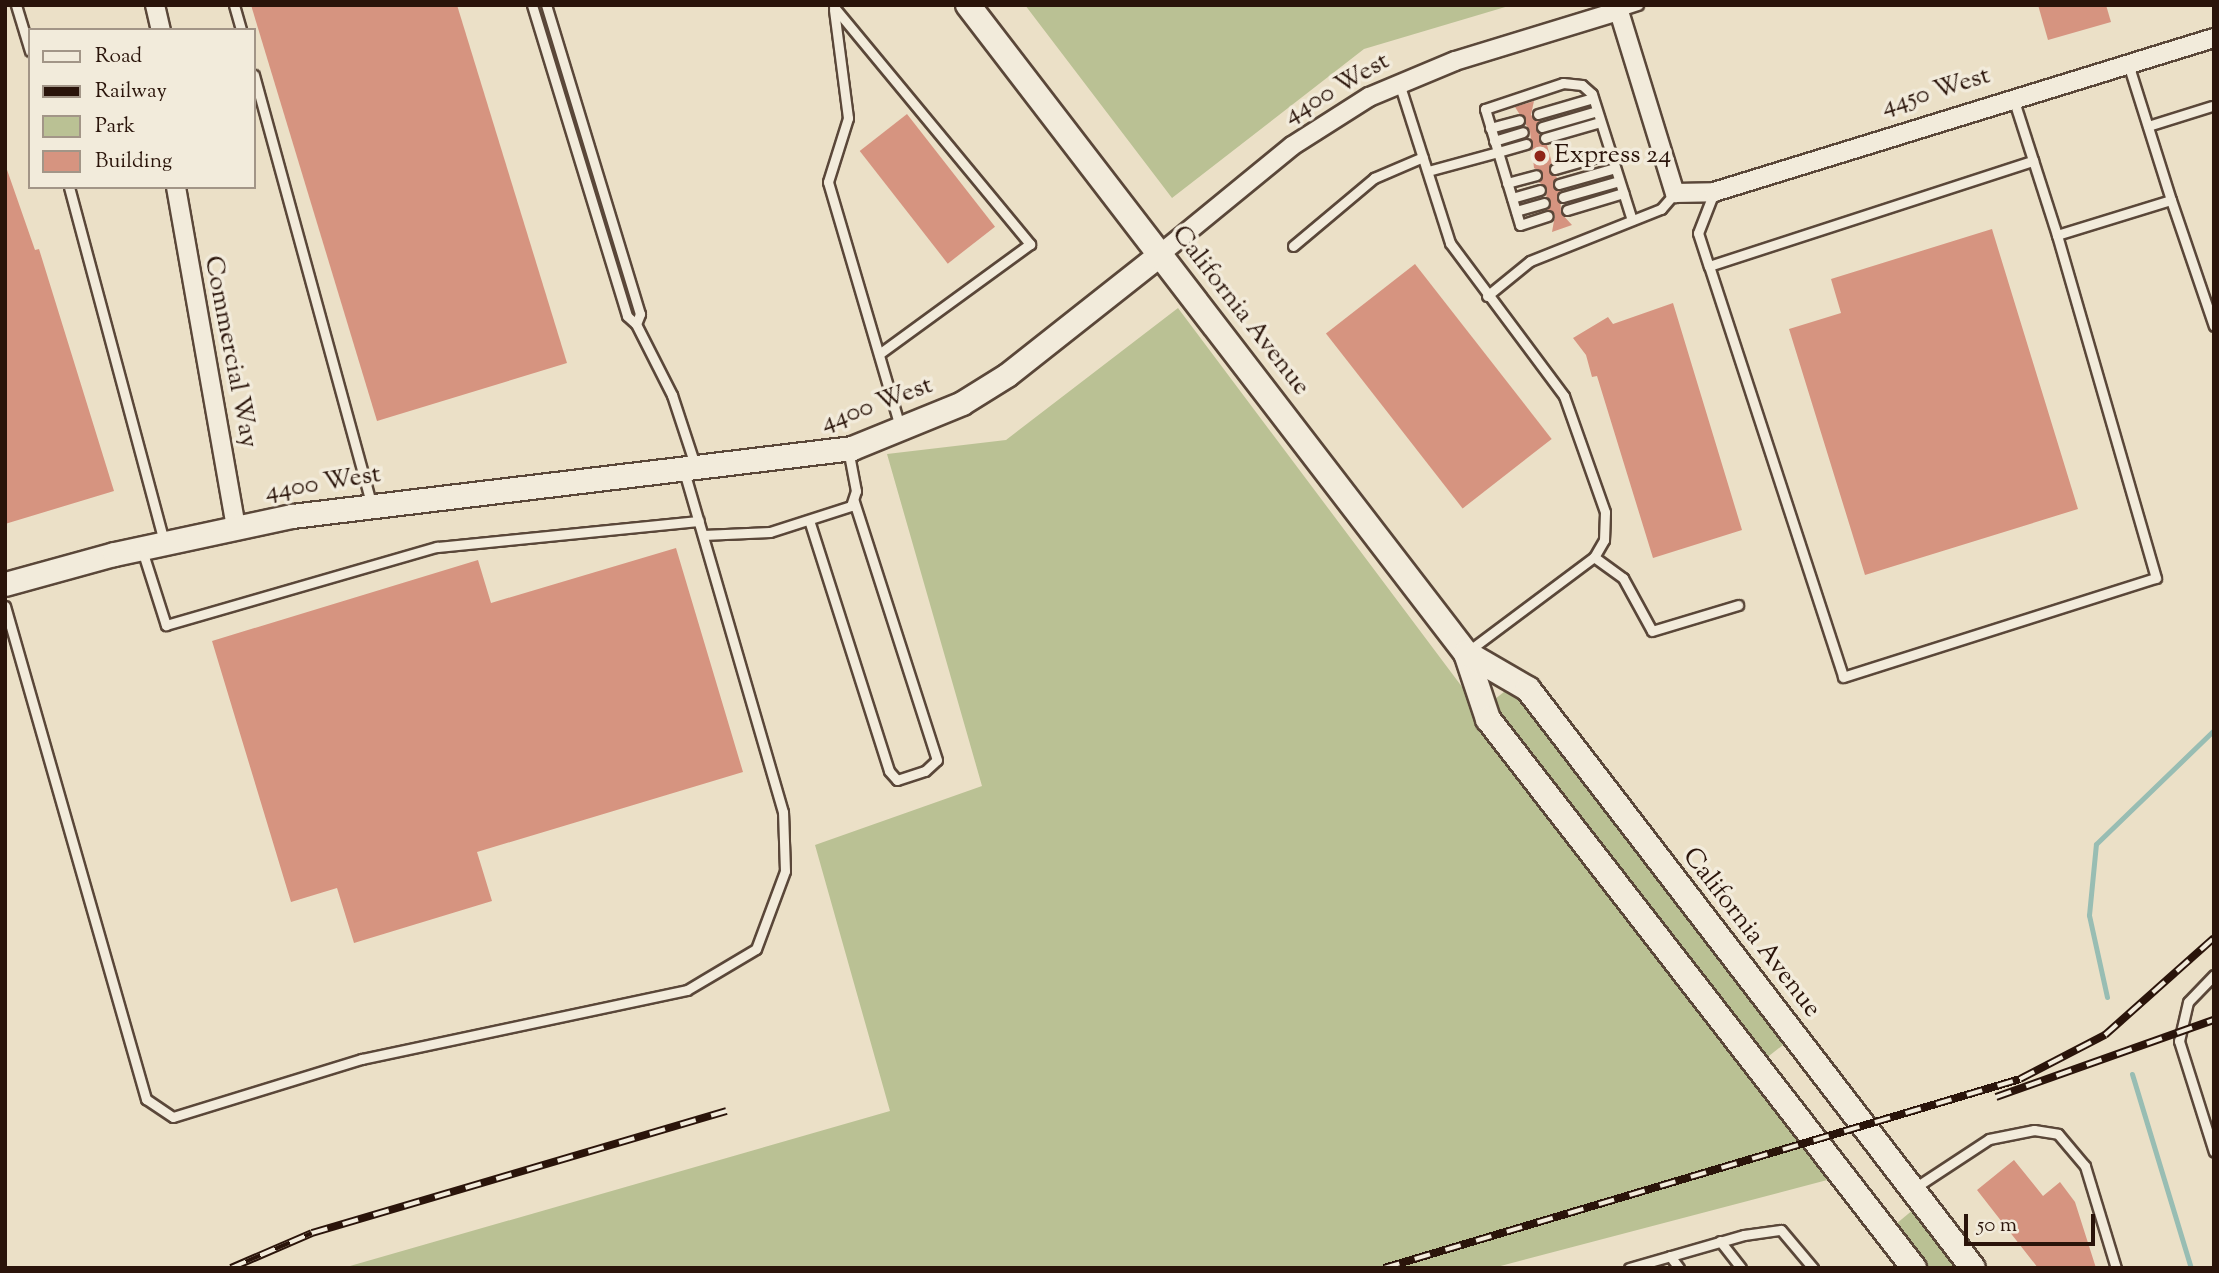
<!DOCTYPE html>
<html>
<head>
<meta charset="utf-8">
<style>
	body { margin:0 }
	#map { position:relative; width:2219px; height:1273px; overflow:hidden; background:#ebe0c7; font-family:"Sorts Mill Goudy",serif }
	div>[style] { position:absolute }
	[style*='--x'] { left:calc(var(--x)*1px); top:calc(var(--y)*1px); width:calc(var(--w)*1px); rotate:calc(var(--a)*1deg) }
	.green>* { inset:0; background:#bac194; transform-origin:0 0 }
	.stream>* { height:5px; margin:-2.5px; padding:0 2.5px; transform-origin:2.5px; border-radius:2.5px; background:#98bdb3 }
	.building>* { inset:0; background:#d69480; transform-origin:0 0 }
	.roads { filter:drop-shadow(2px 0 #5a4739) drop-shadow(-2px 0 #5a4739) drop-shadow(0 2px #5a4739) drop-shadow(0 -2px #5a4739) }
	.service>* { height:9px; margin:-4.5px; padding:0 4.5px; transform-origin:4.5px; border-radius:4.5px; background:#f2ebdb }
	.minor>* { height:18px; margin:-9px; padding:0 9px; transform-origin:9px; border-radius:9px; background:#f2ebdb }
	.tertiary>* { height:23px; margin:-11.5px; padding:0 11.5px; transform-origin:11.5px; border-radius:11.5px; background:#f2ebdb }
	.secondary>* { height:24px; margin:-12px; padding:0 12px; transform-origin:12px; border-radius:12px; background:#f2ebdb }
	.rail>* { height:8px; margin-top:-4px; transform-origin:0; background:repeating-linear-gradient(90deg,#f2ebdb 0 16px,#2a140a 0 32px); box-sizing:border-box; border-block:2px solid #2a140a }
	.dots>* { width:19px; height:19px; translate:-50% -50%; box-sizing:border-box; border:4px solid #f2ebdb; border-radius:50% }
	span { translate:-50% -50%; white-space:nowrap; text-align:center; line-height:1.15; -webkit-text-stroke:7px #f2ebdb; paint-order:stroke }
	.street-label { font-size:26px; color:#2a140a }
	.poi-label { font-size:26px; color:#2a140a }
	.left { translate:0 -50%; text-align:left }
	.frame { position:absolute; inset:0; border:7px solid #2a140a; pointer-events:none }
	.legend { position:absolute; left:28px; top:28px; width:228px; height:161px; box-sizing:border-box; background:#f2ebdb; border:2px solid #a29587; margin:0; padding:9px 12px; list-style:none; font-size:21px; color:#2a140a }
	.legend li { display:flex; align-items:center; gap:14px; height:35px }
	.legend b { width:35px; border:2px solid #a29587 }
	.scale { position:absolute; left:1964px; top:1214px; width:131px; height:32px; box-sizing:border-box; border:4px solid #2a140a; border-top:0; padding-left:9px; font-size:21px; line-height:24px; white-space:nowrap; color:#2a140a; -webkit-text-stroke:5px #f2ebdb; paint-order:stroke }
</style>
</head>
<body>
<div id="map">
	<div class="green">
		<i style="clip-path:polygon(1025px 5px,1512px 5px,1364px 49px,1172px 198px)"></i>
		<i style="clip-path:polygon(1178px 308px,1831px 1179px,1493px 1268px,343px 1268px,890px 1111px,815px 845px,982px 786px,887px 454px,1006px 440px)"></i>
		<i style="left:1509px;top:688px;width:450px;height:23px;rotate:52deg"></i>
		<i style="clip-path:polygon(1914px 1209px,1958px 1268px,1930px 1268px,1896px 1224px)"></i>
	</div>
	<div class="stream">
		<i style="--x:2107;--y:997;--w:84;--a:-102.4"></i>
		<i style="--x:2089;--y:915;--w:71;--a:-84.4"></i>
		<i style="--x:2096;--y:844;--w:164;--a:-44"></i>
		<i style="--x:2132;--y:1074;--w:203;--a:73.1"></i>
	</div>
	<div class="building">
		<i style="clip-path:polygon(251px 5px,457px 5px,567px 363px,377px 421px)"></i>
		<i style="clip-path:polygon(2038px 5px,2106px 5px,2111px 22px,2048px 40px)"></i>
		<i style="clip-path:polygon(1534px 101px,1531px 115px,1539px 121px,1539px 141px,1547px 145px,1552px 163px,1549px 172px,1557px 177px,1553px 187px,1560px 191px,1561px 213px,1572px 225px,1552px 232px,1555px 215px,1547px 209px,1546px 187px,1538px 182px,1542px 173px,1534px 168px,1530px 131px,1515px 107px)"></i>
		<i style="left:907px;top:114px;width:143px;height:60px;rotate:52deg"></i>
		<i style="clip-path:polygon(5px 164px,35px 250px,39px 249px,114px 491px,5px 524px)"></i>
		<i style="clip-path:polygon(1992px 229px,2078px 509px,1865px 575px,1789px 329px,1841px 313px,1831px 279px)"></i>
		<i style="left:1415px;top:264px;width:222px;height:113px;rotate:52deg"></i>
		<i style="clip-path:polygon(1673px 303px,1742px 530px,1653px 558px,1597px 376px,1592px 377px,1586px 355px,1573px 338px,1608px 317px,1613px 324px)"></i>
		<i style="clip-path:polygon(676px 548px,743px 772px,477px 852px,492px 901px,354px 943px,337px 888px,291px 902px,212px 641px,478px 560px,491px 603px)"></i>
		<i style="clip-path:polygon(2014px 1160px,2043px 1196px,2060px 1182px,2075px 1202px,2096px 1268px,2038px 1268px,1977px 1190px)"></i>
	</div>
	<div class="roads">
		<div class="service">
			<i style="--x:16;--y:5;--w:48;--a:73.1"></i>
			<i style="--x:234;--y:5;--w:26;--a:74"></i>
			<i style="--x:532;--y:5;--w:325;--a:73"></i>
			<i style="--x:627;--y:316;--w:12;--a:42"></i>
			<i style="--x:636;--y:324;--w:11;--a:-68"></i>
			<i style="--x:640;--y:314;--w:323;--a:-106.9"></i>
			<i style="--x:834;--y:7;--w:308;--a:50.4"></i>
			<i style="--x:1030;--y:244;--w:187;--a:143.9"></i>
			<i style="--x:834;--y:10;--w:109;--a:82.6"></i>
			<i style="--x:848;--y:118;--w:67;--a:107.4"></i>
			<i style="--x:828;--y:182;--w:254;--a:73.6"></i>
			<i style="--x:1619;--y:11;--w:20;--a:-18"></i>
			<i style="--x:254;--y:75;--w:445;--a:74.7"></i>
			<i style="--x:1399;--y:83;--w:168;--a:72.3"></i>
			<i style="--x:1450;--y:243;--w:191;--a:53.3"></i>
			<i style="--x:1564;--y:396;--w:123;--a:70.5"></i>
			<i style="--x:1605;--y:512;--w:28;--a:92"></i>
			<i style="--x:1604;--y:540;--w:20;--a:120"></i>
			<i style="--x:1594;--y:557;--w:159;--a:143.2"></i>
			<i style="--x:2013;--y:98;--w:144;--a:72.2"></i>
			<i style="--x:2057;--y:235;--w:119;--a:-17.1"></i>
			<i style="--x:2171;--y:200;--w:143;--a:-107.5"></i>
			<i style="--x:1538;--y:114;--w:57;--a:-16.2"></i>
			<i style="--x:2148;--y:126;--w:67;--a:-17.4"></i>
			<i style="--x:1542;--y:127;--w:57;--a:-16.2"></i>
			<i style="--x:1490;--y:128;--w:30;--a:-15"></i>
			<i style="--x:1545;--y:138;--w:57;--a:-16.2"></i>
			<i style="--x:1494;--y:141;--w:30;--a:-17"></i>
			<i style="--x:1526;--y:144;--w:29;--a:164"></i>
			<i style="--x:1498;--y:152;--w:76;--a:73.2"></i>
			<i style="--x:1520;--y:225;--w:29;--a:-18"></i>
			<i style="--x:1555;--y:169;--w:57;--a:-16.2"></i>
			<i style="--x:1428;--y:171;--w:73;--a:-15.2"></i>
			<i style="--x:1498;--y:152;--w:45;--a:-106.8"></i>
			<i style="--x:1485;--y:109;--w:82;--a:-18.4"></i>
			<i style="--x:1563;--y:83;--w:19;--a:6"></i>
			<i style="--x:1582;--y:85;--w:13;--a:42"></i>
			<i style="--x:1592;--y:94;--w:132;--a:72.4"></i>
			<i style="--x:1507;--y:183;--w:30;--a:-15"></i>
			<i style="--x:1559;--y:184;--w:58;--a:-15.9"></i>
			<i style="--x:69;--y:187;--w:367;--a:75"></i>
			<i style="--x:1714;--y:192;--w:44;--a:111.3"></i>
			<i style="--x:1698;--y:233;--w:35;--a:72"></i>
			<i style="--x:1709;--y:266;--w:341;--a:-18"></i>
			<i style="--x:1563;--y:197;--w:58;--a:-15.9"></i>
			<i style="--x:1512;--y:198;--w:29;--a:-16"></i>
			<i style="--x:2171;--y:200;--w:133;--a:71.2"></i>
			<i style="--x:1567;--y:210;--w:59;--a:-16.9"></i>
			<i style="--x:1516;--y:211;--w:29;--a:-16"></i>
			<i style="--x:1293;--y:246;--w:106;--a:-40"></i>
			<i style="--x:1374;--y:178;--w:53;--a:-23.2"></i>
			<i style="--x:1709;--y:266;--w:432;--a:71.9"></i>
			<i style="--x:1843;--y:677;--w:328;--a:-17.6"></i>
			<i style="--x:2156;--y:578;--w:357;--a:-106.1"></i>
			<i style="--x:1487;--y:296;--w:55;--a:-39.1"></i>
			<i style="--x:1530;--y:261;--w:141;--a:-21.7"></i>
			<i style="--x:1661;--y:209;--w:21;--a:-49"></i>
			<i style="--x:636;--y:324;--w:80;--a:63.1"></i>
			<i style="--x:672;--y:395;--w:77;--a:71.8"></i>
			<i style="--x:809;--y:520;--w:263;--a:72.3"></i>
			<i style="--x:889;--y:771;--w:12;--a:48"></i>
			<i style="--x:897;--y:780;--w:29;--a:-18"></i>
			<i style="--x:925;--y:771;--w:16;--a:-43"></i>
			<i style="--x:937;--y:760;--w:272;--a:-107.8"></i>
			<i style="--x:703;--y:535;--w:67;--a:-2.6"></i>
			<i style="--x:770;--y:532;--w:85;--a:-17.8"></i>
			<i style="--x:851;--y:506;--w:16;--a:-72"></i>
			<i style="--x:856;--y:491;--w:43;--a:-100.8"></i>
			<i style="--x:142;--y:550;--w:79;--a:72.3"></i>
			<i style="--x:166;--y:625;--w:282;--a:-16.1"></i>
			<i style="--x:437;--y:547;--w:263;--a:-5.7"></i>
			<i style="--x:1594;--y:557;--w:36;--a:36"></i>
			<i style="--x:1623;--y:578;--w:60;--a:61.3"></i>
			<i style="--x:1652;--y:631;--w:90;--a:-16.8"></i>
			<i style="--x:5;--y:606;--w:513;--a:74.04"></i>
			<i style="--x:146;--y:1099;--w:32;--a:34"></i>
			<i style="--x:173;--y:1117;--w:198;--a:-17.1"></i>
			<i style="--x:362;--y:1059;--w:332;--a:-12"></i>
			<i style="--x:687;--y:990;--w:80;--a:-30.7"></i>
			<i style="--x:756;--y:949;--w:83;--a:-69.6"></i>
			<i style="--x:785;--y:871;--w:59;--a:-91.9"></i>
			<i style="--x:783;--y:812;--w:355;--a:-106.2"></i>
			<i style="--x:2214;--y:975;--w:37;--a:134"></i>
			<i style="--x:2188;--y:1002;--w:40;--a:103"></i>
			<i style="--x:2179;--y:1041;--w:116;--a:72.5"></i>
			<i style="--x:1913;--y:1189;--w:91;--a:-33.3"></i>
			<i style="--x:1989;--y:1139;--w:46;--a:-11.3"></i>
			<i style="--x:2034;--y:1130;--w:24;--a:9"></i>
			<i style="--x:2058;--y:1134;--w:42;--a:49.8"></i>
			<i style="--x:2085;--y:1166;--w:107;--a:73.1"></i>
			<i style="--x:1720;--y:1241;--w:34;--a:52"></i>
			<i style="--x:1670;--y:1256;--w:15;--a:53"></i>
			<i style="--x:1629;--y:1268;--w:120;--a:-16"></i>
			<i style="--x:1744;--y:1235;--w:37;--a:-8"></i>
			<i style="--x:1781;--y:1230;--w:50;--a:49.9"></i>
		</div>
		<div class="minor">
			<i style="--x:155;--y:5;--w:26;--a:77"></i>
			<i style="--x:1617;--y:5;--w:197;--a:72.9"></i>
			<i style="--x:1675;--y:193;--w:39;--a:-1"></i>
			<i style="--x:1714;--y:192;--w:523;--a:-17.12"></i>
			<i style="--x:176;--y:187;--w:344;--a:80"></i>
			<i style="--x:1159;--y:255;--w:172;--a:-39.3"></i>
			<i style="--x:1292;--y:146;--w:91;--a:-32.5"></i>
			<i style="--x:1369;--y:97;--w:93;--a:-22.7"></i>
			<i style="--x:1455;--y:61;--w:171;--a:-17"></i>
		</div>
		<div class="tertiary">
			<i style="--x:5;--y:584;--w:113;--a:-15.4"></i>
			<i style="--x:114;--y:554;--w:182;--a:-12.1"></i>
			<i style="--x:292;--y:516;--w:564;--a:-6.92"></i>
			<i style="--x:852;--y:448;--w:119;--a:-22.2"></i>
			<i style="--x:962;--y:403;--w:53;--a:-31.9"></i>
			<i style="--x:1007;--y:375;--w:194;--a:-38.3"></i>
		</div>
		<div class="secondary">
			<i style="--x:968;--y:5;--w:817;--a:52.46"></i>
			<i style="--x:1466;--y:653;--w:70;--a:71.6"></i>
			<i style="--x:1488;--y:719;--w:695;--a:52.19"></i>
			<i style="--x:1466;--y:653;--w:72;--a:30.1"></i>
			<i style="--x:1528;--y:689;--w:730;--a:52.46"></i>
		</div>
	</div>
	<div class="rail">
		<i style="--x:1996;--y:1097;--w:231;--a:-19.5"></i>
		<i style="--x:231;--y:1268;--w:88;--a:-23.4"></i>
		<i style="--x:312;--y:1233;--w:432;--a:-16.4"></i>
		<i style="--x:1384;--y:1268;--w:663;--a:-16.55"></i>
		<i style="--x:2020;--y:1079;--w:96;--a:-27.4"></i>
		<i style="--x:2105;--y:1035;--w:146;--a:-41.7"></i>
	</div>
	<div class="dots">
		<i style="left:1540px;top:156px;background:#8f2418"></i>
	</div>
	<div class="street-label">
		<span style="left:1337px;top:89px;rotate:-30deg">4400 West</span>
		<span style="left:1936px;top:92px;rotate:-17deg">4450 West</span>
		<span style="left:1240px;top:311px;rotate:52deg">California Avenue</span>
		<span style="left:230px;top:352px;rotate:79deg">Commercial Way</span>
		<span style="left:877px;top:405px;rotate:-20deg">4400 West</span>
		<span style="left:323px;top:484px;rotate:-9deg">4400 West</span>
		<span style="left:1751px;top:933px;rotate:52deg">California Avenue</span>
	</div>
	<div class="poi-label">
		<span class="left" style="left:1554px;top:156px">Express 24</span>
	</div>
	<div class="frame"></div>
	<ul class="legend">
	<li><b style="height:9px;background:#f2ebdb"></b>Road</li>
	<li><b style="height:9px;background:#2a140a"></b>Railway</li>
	<li><b style="height:19px;background:#bac194"></b>Park</li>
	<li><b style="height:19px;background:#d69480"></b>Building</li>
	</ul>
	<div class="scale">50 m</div>
</div>
</body>
</html>
